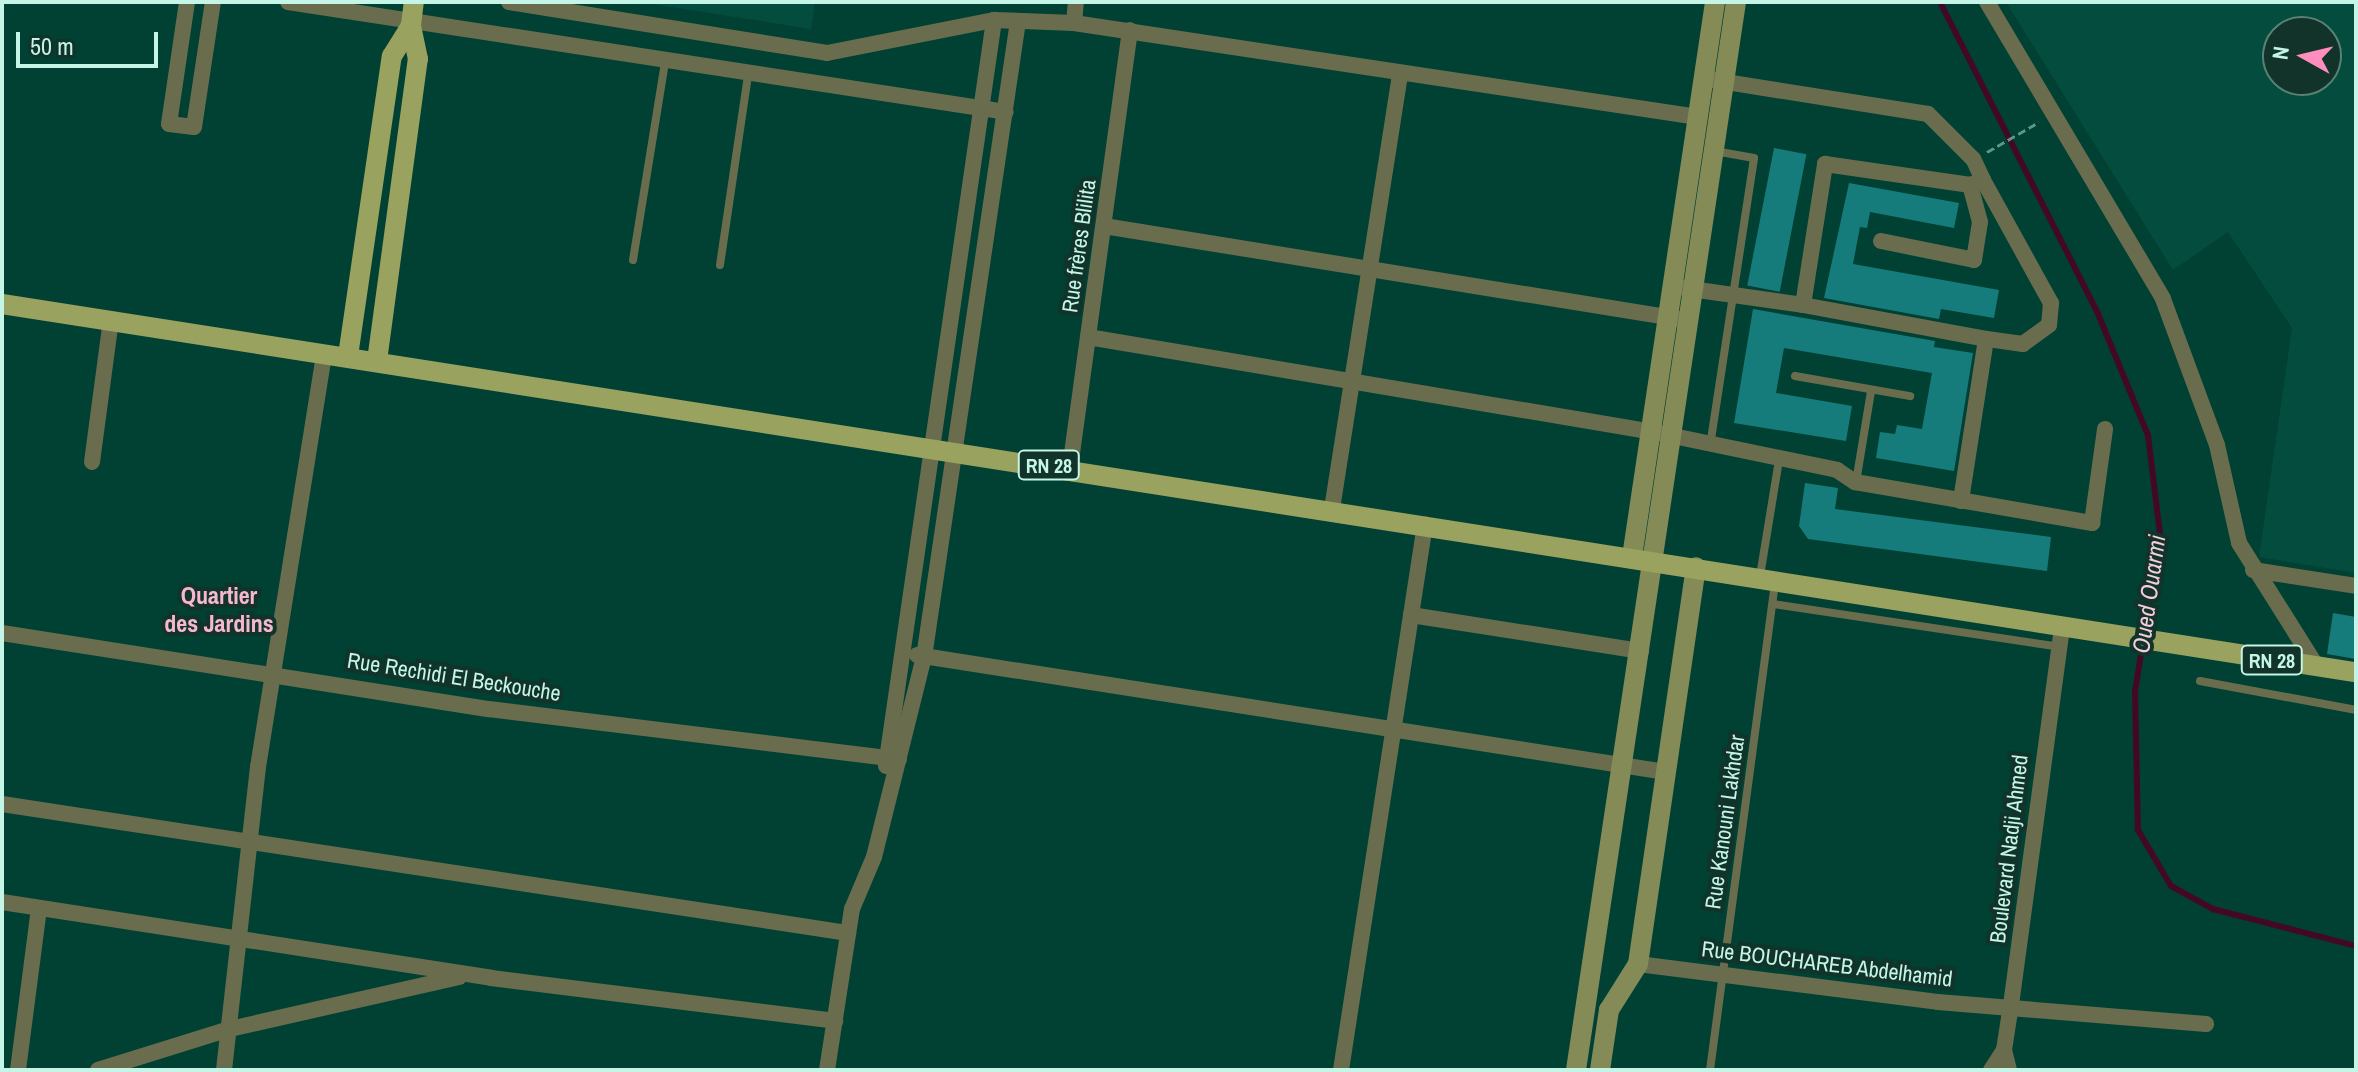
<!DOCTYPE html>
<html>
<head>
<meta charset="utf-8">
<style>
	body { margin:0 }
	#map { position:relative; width:2358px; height:1072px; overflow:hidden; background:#004134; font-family:"Archivo Narrow",sans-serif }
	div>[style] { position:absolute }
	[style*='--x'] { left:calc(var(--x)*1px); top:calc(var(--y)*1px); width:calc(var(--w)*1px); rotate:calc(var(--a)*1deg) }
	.built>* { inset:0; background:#044d3e }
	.stream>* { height:6px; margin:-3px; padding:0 3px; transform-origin:3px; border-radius:3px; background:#440827 }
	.building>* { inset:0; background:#167c7b; transform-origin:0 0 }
	.path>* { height:3px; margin-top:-1.5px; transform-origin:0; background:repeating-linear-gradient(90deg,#5e9789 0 8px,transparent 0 12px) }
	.lane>* { height:8px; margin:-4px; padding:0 4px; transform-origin:4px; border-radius:4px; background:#696d4d }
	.street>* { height:16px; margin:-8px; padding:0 8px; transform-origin:8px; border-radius:8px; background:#696d4d }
	.secondary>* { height:20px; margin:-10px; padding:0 10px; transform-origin:10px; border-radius:10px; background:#858b57 }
	.primary>* { height:20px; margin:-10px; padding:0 10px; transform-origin:10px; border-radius:10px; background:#9aa25f }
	span { translate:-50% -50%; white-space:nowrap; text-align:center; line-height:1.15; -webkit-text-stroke:8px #11332a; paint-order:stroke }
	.shield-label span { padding:2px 6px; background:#11332a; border:2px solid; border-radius:6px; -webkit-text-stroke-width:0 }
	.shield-label { font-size:20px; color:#c5f5e6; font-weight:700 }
	.street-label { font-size:22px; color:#c5f5e6 }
	.water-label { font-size:24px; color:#f6cddc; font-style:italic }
	.neighbourhood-label { font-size:24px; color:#f7b7cf; font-weight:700 }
	.frame { position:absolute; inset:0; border:4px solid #c5f5e6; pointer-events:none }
	.north { position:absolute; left:2262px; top:16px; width:80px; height:80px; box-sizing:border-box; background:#11332a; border:2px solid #598175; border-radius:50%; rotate:278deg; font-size:22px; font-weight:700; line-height:32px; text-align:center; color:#c5f5e6 }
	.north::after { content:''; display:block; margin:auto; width:28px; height:36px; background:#fe8ebd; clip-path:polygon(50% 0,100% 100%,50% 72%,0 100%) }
	.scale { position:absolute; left:16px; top:32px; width:142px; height:36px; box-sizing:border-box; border:4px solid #c5f5e6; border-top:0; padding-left:10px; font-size:24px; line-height:28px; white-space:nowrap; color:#c5f5e6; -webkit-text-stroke:6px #11332a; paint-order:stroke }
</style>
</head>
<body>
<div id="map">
	<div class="built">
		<i style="clip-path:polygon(639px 2px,815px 2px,811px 29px)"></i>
		<i style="clip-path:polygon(evenodd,2006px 2px,2356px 2px,2356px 573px,2259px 557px,2292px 328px,2228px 232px,2173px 270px,2006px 2px,2278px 32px,2326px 32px,2326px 80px,2278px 80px,2278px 32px)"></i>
	</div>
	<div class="stream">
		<i style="--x:1940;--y:2;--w:344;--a:63.1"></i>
		<i style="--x:2096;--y:309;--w:136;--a:67.6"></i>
		<i style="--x:2148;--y:435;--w:100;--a:83.1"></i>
		<i style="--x:2160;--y:534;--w:159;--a:99"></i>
		<i style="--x:2135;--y:691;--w:139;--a:88.8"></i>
		<i style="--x:2138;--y:830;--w:65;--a:59.5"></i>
		<i style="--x:2171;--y:886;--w:48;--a:28.7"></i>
		<i style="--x:2213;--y:909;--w:148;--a:14.5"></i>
	</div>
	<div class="building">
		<i style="left:1774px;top:148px;width:33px;height:140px;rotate:11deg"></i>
		<i style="clip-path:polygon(1849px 183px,1959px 203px,1954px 228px,1870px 212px,1867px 228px,1860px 227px,1853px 264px,1999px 290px,1994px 318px,1941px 309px,1939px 319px,1824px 298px)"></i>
		<i style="clip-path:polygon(1753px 309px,1935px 341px,1934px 347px,1973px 353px,1954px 471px,1876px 458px,1880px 432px,1895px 434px,1897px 425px,1922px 429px,1932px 373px,1784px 348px,1776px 393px,1852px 406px,1846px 441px,1734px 423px)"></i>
		<i style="clip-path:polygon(1805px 483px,1838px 488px,1835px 509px,2051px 537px,2047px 571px,1808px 539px,1799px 526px)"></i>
		<i style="clip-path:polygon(2333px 613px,2356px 617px,2356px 659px,2327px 654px)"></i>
	</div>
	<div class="path">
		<i style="--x:1987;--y:152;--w:60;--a:-30"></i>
	</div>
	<div class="lane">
		<i style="--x:633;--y:260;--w:201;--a:-80.8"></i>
		<i style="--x:720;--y:265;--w:192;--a:-81.6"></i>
		<i style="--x:1795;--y:376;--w:117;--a:9.9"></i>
		<i style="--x:1710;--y:446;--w:291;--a:-81.3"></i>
		<i style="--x:1754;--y:158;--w:40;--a:-170"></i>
		<i style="--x:1856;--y:482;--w:92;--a:-80.6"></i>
		<i style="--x:1760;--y:576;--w:118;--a:-80.7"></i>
		<i style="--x:1773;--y:604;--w:291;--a:8.5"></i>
		<i style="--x:2200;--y:681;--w:159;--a:10.5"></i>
		<i style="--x:1710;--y:1070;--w:491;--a:-82.4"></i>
	</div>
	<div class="street">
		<i style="--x:187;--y:2;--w:123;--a:98.4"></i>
		<i style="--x:169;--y:124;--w:25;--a:7"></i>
		<i style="--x:194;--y:127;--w:126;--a:-81.4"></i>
		<i style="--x:288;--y:2;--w:726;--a:8.71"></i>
		<i style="--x:509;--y:2;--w:322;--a:9.1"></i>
		<i style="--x:827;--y:53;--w:170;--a:-11.2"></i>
		<i style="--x:994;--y:20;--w:80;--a:2.1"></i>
		<i style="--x:1074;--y:23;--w:631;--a:8.57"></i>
		<i style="--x:1987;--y:2;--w:345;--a:59.3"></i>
		<i style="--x:2163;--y:299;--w:156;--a:69.7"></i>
		<i style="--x:2217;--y:445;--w:100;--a:77.3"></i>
		<i style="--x:2239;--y:543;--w:146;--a:57.8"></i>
		<i style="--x:1074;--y:23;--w:21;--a:-85"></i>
		<i style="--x:1983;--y:180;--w:141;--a:61.1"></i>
		<i style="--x:2051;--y:303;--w:22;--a:95"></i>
		<i style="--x:2049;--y:325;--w:32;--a:144"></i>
		<i style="--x:2023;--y:344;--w:37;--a:-172"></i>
		<i style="--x:1104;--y:226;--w:582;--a:9.19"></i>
		<i style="--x:1881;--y:241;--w:95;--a:11.5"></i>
		<i style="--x:1974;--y:260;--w:38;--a:-81"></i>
		<i style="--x:1980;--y:222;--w:38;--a:-105"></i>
		<i style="--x:1684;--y:288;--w:120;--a:8.1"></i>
		<i style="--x:1803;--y:305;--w:143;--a:-81.1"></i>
		<i style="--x:1825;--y:164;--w:147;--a:8.2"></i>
		<i style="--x:1970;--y:185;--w:14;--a:-21"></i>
		<i style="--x:1983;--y:180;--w:23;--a:-115"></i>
		<i style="--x:1973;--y:159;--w:64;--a:-135"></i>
		<i style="--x:1928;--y:114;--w:218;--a:-171"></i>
		<i style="--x:1803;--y:305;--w:186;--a:10.5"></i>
		<i style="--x:1986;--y:339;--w:164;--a:98.8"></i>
		<i style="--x:1088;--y:337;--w:574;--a:9.53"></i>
		<i style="--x:1654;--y:432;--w:187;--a:11.7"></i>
		<i style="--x:1837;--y:470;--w:22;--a:34"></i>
		<i style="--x:1855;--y:482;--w:241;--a:9.8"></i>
		<i style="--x:2092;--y:523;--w:95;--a:-82.1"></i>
		<i style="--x:92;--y:462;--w:143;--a:-82.4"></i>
		<i style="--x:1070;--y:468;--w:442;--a:-82.2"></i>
		<i style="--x:1332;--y:509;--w:437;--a:-81.1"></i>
		<i style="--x:2253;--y:570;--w:104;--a:8.8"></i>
		<i style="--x:1411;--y:615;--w:233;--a:8.9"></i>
		<i style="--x:2;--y:633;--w:493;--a:8.9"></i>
		<i style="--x:489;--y:709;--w:413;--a:7"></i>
		<i style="--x:917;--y:655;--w:758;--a:8.88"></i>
		<i style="--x:886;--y:766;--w:754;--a:-81.76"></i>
		<i style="--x:2;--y:804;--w:856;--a:8.67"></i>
		<i style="--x:2;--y:902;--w:495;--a:8.8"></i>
		<i style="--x:491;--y:978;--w:347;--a:7.1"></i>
		<i style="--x:1638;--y:964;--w:302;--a:7.2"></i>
		<i style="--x:1938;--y:1002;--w:269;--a:4.7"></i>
		<i style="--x:2004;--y:1050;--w:21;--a:76"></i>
		<i style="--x:18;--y:1070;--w:162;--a:-82.6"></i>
		<i style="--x:98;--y:1070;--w:138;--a:-17.3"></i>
		<i style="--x:230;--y:1029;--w:235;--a:-12.8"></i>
		<i style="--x:224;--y:1070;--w:305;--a:-83.6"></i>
		<i style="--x:258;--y:767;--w:419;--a:-80.9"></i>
		<i style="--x:827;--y:1070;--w:163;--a:-81.2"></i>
		<i style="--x:852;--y:909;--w:56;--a:-67.1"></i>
		<i style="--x:874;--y:857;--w:206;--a:-76"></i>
		<i style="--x:924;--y:657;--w:643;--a:-81.59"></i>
		<i style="--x:1341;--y:1070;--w:552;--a:-81.25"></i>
		<i style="--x:1991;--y:1070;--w:24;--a:-57"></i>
		<i style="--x:2004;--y:1050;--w:46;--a:-81.2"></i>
		<i style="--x:2011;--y:1005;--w:378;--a:-82.3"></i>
	</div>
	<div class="secondary">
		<i style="--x:1632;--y:557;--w:561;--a:-81.49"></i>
		<i style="--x:1576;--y:1070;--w:1080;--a:-81.48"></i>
		<i style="--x:1600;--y:1070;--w:61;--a:-81.5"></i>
		<i style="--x:1609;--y:1010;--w:54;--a:-57.8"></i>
		<i style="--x:1638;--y:964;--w:401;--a:-81.7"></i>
	</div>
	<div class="primary">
		<i style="--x:2;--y:304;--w:2383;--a:8.89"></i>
		<i style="--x:348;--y:356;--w:303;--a:-81.7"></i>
		<i style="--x:392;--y:56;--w:36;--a:-58"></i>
		<i style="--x:377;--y:361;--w:305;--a:-82.3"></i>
		<i style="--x:418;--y:59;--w:35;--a:-102"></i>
		<i style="--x:411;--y:25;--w:23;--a:-83"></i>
	</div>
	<div class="shield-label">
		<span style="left:1049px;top:465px">RN 28</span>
		<span style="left:2272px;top:660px">RN 28</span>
	</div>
	<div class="street-label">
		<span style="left:1079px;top:246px;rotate:-82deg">Rue frères Blilita</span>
		<span style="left:454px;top:677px;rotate:9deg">Rue Rechidi El Beckouche</span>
		<span style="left:1725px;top:822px;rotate:-82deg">Rue Kanouni Lakhdar</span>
		<span style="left:2009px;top:849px;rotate:-83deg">Boulevard Nadji Ahmed</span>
		<span style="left:1827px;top:964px;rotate:7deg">Rue BOUCHAREB Abdelhamid</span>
	</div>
	<div class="water-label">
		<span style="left:2149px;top:594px;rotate:-82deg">Oued Ouarmi</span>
	</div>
	<div class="neighbourhood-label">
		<span style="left:219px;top:610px">Quartier<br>des Jardins</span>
	</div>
	<div class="frame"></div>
	<div class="north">N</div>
	<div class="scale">50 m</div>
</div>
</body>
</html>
